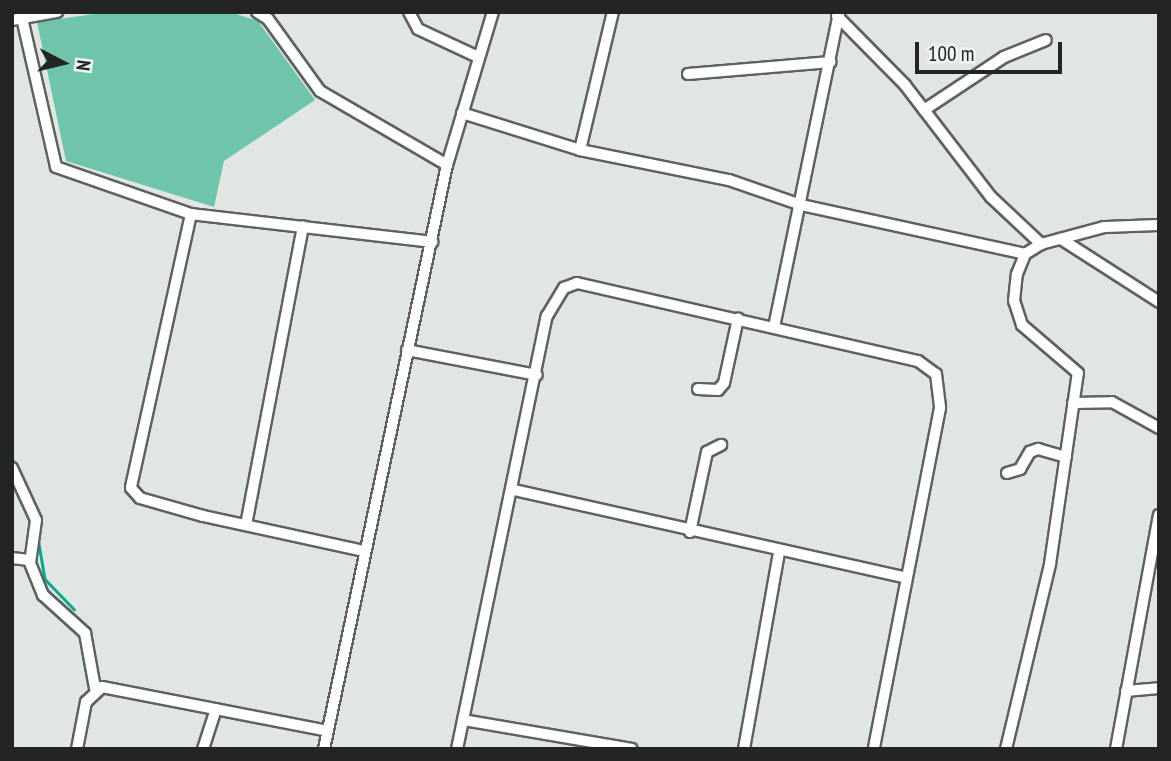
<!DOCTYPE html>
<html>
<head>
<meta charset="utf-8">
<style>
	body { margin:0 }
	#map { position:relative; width:1171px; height:761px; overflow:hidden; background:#e1e6e4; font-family:"PT Sans Narrow",sans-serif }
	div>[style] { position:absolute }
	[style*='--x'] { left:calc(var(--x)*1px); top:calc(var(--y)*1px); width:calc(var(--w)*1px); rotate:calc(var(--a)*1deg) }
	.green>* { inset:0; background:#6fc5ab }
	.stream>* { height:2.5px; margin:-1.25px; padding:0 1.25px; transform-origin:1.25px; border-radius:1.25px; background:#02ab8a }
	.roads { filter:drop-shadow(2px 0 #5d6261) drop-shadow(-2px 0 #5d6261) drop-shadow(0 2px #5d6261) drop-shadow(0 -2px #5d6261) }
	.minor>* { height:10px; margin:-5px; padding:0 5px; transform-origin:5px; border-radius:5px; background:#fff }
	span { translate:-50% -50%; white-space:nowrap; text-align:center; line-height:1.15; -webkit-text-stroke:5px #eef4f2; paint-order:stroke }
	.frame { position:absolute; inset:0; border:14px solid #232525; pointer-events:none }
	.north { position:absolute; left:28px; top:28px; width:70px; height:70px; -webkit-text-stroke:5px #eef4f2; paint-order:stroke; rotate:97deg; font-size:19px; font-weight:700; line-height:28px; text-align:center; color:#232525 }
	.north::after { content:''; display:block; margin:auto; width:24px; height:32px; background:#232525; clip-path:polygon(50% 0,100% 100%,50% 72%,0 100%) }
	.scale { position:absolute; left:915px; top:42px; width:147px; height:32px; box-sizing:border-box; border:4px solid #232525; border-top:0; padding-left:9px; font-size:21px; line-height:24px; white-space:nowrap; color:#232525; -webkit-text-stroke:5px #eef4f2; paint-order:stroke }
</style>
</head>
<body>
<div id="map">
	<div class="green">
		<i style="clip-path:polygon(109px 12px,230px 12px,258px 21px,315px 100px,224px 161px,214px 207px,66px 161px,37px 22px)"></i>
	</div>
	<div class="stream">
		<i style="--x:12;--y:458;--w:62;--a:65.1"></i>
		<i style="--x:38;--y:538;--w:42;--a:80.3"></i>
		<i style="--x:45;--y:579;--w:42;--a:46"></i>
	</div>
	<div class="roads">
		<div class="minor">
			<i style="--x:257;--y:12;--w:13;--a:32"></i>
			<i style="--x:268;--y:19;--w:89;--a:54.2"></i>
			<i style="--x:320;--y:91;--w:147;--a:30.2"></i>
			<i style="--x:409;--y:12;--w:19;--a:62"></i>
			<i style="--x:418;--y:29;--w:66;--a:25"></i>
			<i style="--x:837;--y:16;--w:97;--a:45.4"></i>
			<i style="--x:905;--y:85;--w:141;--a:52.5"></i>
			<i style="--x:991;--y:197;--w:69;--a:43.2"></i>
			<i style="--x:22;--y:18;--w:153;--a:77.1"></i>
			<i style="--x:56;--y:167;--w:143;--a:19.2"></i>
			<i style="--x:191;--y:214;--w:243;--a:6.6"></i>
			<i style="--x:12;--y:20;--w:46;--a:-10.1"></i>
			<i style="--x:688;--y:74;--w:143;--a:-4.8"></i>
			<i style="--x:924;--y:110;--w:96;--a:-33.5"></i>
			<i style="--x:1004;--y:57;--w:45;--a:-22"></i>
			<i style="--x:462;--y:113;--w:124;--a:17.4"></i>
			<i style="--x:580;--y:150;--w:152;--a:11.4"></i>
			<i style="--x:729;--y:180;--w:76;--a:19.1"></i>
			<i style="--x:801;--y:205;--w:229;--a:12.3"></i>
			<i style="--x:580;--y:150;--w:142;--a:-76.6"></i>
			<i style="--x:191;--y:214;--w:280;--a:102.4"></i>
			<i style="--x:131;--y:488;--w:13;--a:48"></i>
			<i style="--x:140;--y:498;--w:66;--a:15.9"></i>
			<i style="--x:203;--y:516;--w:165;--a:12.3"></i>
			<i style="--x:1061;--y:239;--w:117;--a:32.7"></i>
			<i style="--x:774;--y:327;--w:322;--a:-78.3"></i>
			<i style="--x:407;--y:350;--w:132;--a:10.9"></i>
			<i style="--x:698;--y:389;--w:20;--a:3"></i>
			<i style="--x:718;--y:390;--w:9;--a:-49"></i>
			<i style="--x:724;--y:383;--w:66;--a:-77.8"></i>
			<i style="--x:1073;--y:403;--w:39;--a:-1"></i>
			<i style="--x:1112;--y:402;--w:54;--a:29"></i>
			<i style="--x:12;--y:468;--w:57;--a:65.2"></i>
			<i style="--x:36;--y:520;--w:43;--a:97.9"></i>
			<i style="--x:30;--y:563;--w:35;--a:68"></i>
			<i style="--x:43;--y:595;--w:57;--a:42.1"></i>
			<i style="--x:85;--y:633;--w:56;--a:79.7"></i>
			<i style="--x:1007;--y:473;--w:14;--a:-17"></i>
			<i style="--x:1020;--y:469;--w:20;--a:-60"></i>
			<i style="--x:1030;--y:452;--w:9;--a:-21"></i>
			<i style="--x:1038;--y:449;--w:29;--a:16"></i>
			<i style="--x:514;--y:490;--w:400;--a:12.6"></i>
			<i style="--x:246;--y:525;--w:304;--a:-79.2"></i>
			<i style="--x:690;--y:532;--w:82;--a:-78"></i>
			<i style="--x:707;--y:452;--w:16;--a:-27"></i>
			<i style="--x:12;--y:558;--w:17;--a:7"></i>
			<i style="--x:1126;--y:691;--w:33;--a:-5"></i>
			<i style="--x:463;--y:720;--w:171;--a:9.7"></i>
			<i style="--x:77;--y:749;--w:48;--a:-79.2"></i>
			<i style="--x:86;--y:702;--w:22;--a:-43"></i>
			<i style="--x:102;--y:687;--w:230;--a:11"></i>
			<i style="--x:203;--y:749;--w:42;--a:-72"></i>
			<i style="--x:324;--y:749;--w:597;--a:-78.11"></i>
			<i style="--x:447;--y:165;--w:160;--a:-73.3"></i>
			<i style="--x:457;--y:749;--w:442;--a:-78.3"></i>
			<i style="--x:547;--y:316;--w:33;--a:-59"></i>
			<i style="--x:564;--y:288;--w:14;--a:-21"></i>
			<i style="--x:577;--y:283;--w:350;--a:12.9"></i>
			<i style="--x:918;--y:361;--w:22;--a:36"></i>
			<i style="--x:936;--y:374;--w:34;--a:83"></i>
			<i style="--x:940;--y:408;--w:347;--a:101"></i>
			<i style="--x:744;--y:749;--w:200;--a:-79.9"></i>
			<i style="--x:1006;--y:749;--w:190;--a:-76.6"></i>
			<i style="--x:1050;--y:564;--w:193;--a:-81.7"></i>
			<i style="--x:1078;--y:373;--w:74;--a:-139.4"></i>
			<i style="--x:1022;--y:325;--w:25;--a:-108"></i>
			<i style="--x:1014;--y:301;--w:27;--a:-84"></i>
			<i style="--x:1017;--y:274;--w:22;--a:-68"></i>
			<i style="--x:1025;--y:254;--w:19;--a:-32"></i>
			<i style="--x:1041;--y:244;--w:65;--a:-15.1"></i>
			<i style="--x:1104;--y:227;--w:55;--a:-2.1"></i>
			<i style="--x:1116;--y:749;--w:238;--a:-79.6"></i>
		</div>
	</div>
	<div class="frame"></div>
	<div class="north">N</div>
	<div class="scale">100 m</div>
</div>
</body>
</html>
